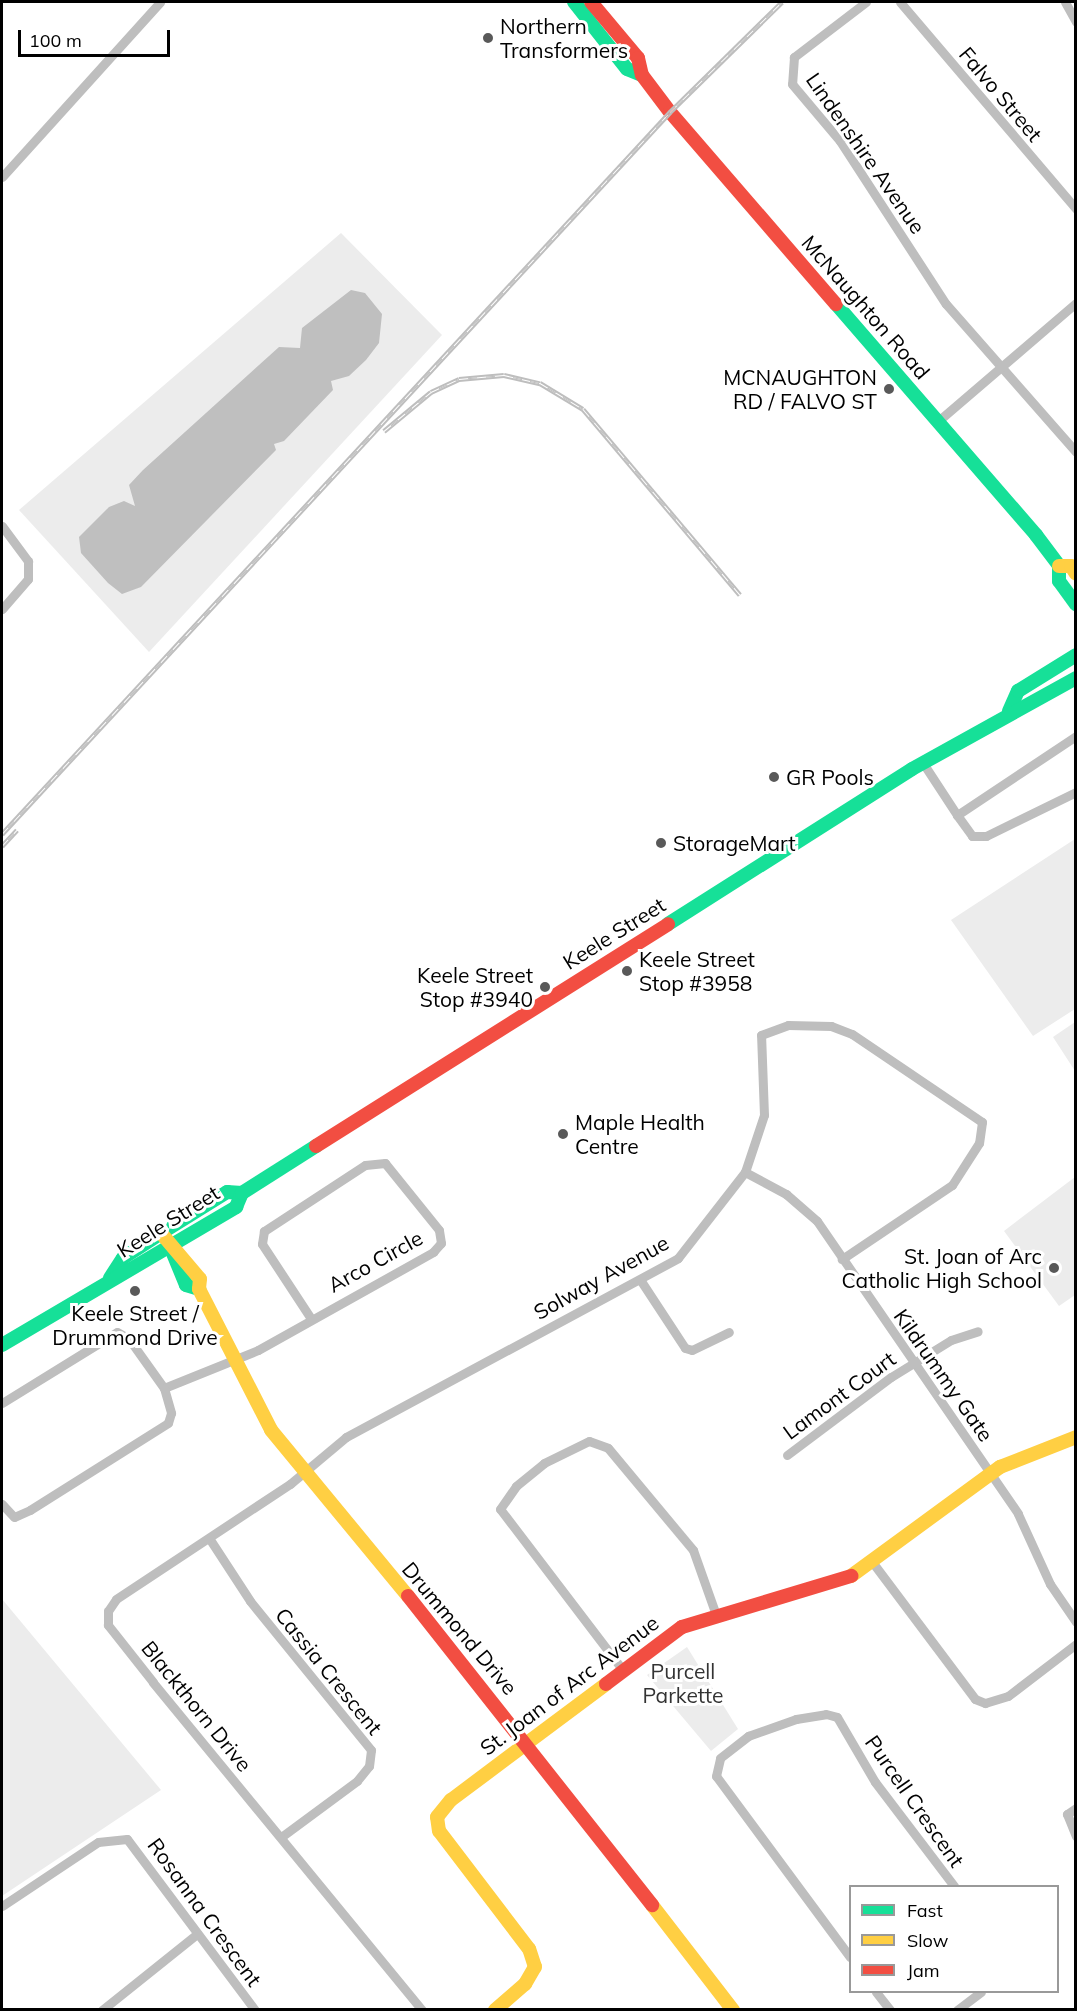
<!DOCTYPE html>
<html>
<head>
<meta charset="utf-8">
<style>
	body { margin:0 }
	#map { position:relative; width:1077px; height:2011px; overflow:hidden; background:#fff; font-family:Mulish,sans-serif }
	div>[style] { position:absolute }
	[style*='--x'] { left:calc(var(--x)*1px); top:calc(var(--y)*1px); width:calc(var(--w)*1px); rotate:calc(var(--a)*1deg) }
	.green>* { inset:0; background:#ececec }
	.water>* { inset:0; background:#bfbfbf }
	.street>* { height:9px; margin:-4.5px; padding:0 4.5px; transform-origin:4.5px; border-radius:4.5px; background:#bebebe }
	.fast>* { height:14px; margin:-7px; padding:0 7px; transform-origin:7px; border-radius:7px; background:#16e098 }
	.slow>* { height:14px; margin:-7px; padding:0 7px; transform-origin:7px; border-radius:7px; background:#ffcf43 }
	.jam>* { height:14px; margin:-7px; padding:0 7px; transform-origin:7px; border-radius:7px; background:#f24e42 }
	.rail>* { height:5px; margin-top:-2.5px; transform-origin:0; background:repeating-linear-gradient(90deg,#fff 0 9px,#bebebe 0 18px); box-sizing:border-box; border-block:2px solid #bebebe }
	.dots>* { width:16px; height:16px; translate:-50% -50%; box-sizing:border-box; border:3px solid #fff; border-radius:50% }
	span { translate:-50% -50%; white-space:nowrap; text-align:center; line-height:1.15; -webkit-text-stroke:6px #fff; paint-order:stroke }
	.poi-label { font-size:21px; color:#000 }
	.left { translate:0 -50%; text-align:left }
	.right { translate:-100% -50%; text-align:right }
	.street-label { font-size:21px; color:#000 }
	.park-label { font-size:21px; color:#333 }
	.frame { position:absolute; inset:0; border:3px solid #000; pointer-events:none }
	.legend { position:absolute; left:849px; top:1885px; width:210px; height:108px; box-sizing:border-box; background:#fff; border:2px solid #999; margin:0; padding:8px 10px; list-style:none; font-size:18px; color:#000 }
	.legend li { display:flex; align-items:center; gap:12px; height:30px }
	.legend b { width:30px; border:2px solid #999 }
	.scale { position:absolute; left:18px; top:30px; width:152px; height:27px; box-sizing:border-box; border:3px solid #000; border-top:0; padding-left:8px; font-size:18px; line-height:21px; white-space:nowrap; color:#000; -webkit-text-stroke:4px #fff; paint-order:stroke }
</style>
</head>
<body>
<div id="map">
	<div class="green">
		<i style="clip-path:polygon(341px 233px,442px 335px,149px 652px,19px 510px)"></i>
		<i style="clip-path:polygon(1075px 839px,1075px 1009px,1033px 1036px,951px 920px)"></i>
		<i style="clip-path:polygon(1075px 1022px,1075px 1071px,1053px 1037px)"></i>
		<i style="clip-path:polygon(1075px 1177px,1075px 1295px,1059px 1306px,1004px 1231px)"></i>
		<i style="clip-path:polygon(2px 1599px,161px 1790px,2px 1896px)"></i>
		<i style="clip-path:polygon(687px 1647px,738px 1729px,711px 1751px,647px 1675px)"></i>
	</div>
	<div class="water">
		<i style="clip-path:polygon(351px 290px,365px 293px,382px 314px,379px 343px,366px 360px,349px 376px,331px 381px,333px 390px,284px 441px,274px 444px,276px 450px,141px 587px,122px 594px,108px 583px,81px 553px,79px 537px,109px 507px,124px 501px,135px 506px,129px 485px,143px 470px,279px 347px,300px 348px,302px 328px)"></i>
	</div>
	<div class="street">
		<i style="--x:866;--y:2;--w:91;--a:142.6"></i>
		<i style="--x:794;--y:57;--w:27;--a:94"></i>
		<i style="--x:792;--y:84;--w:75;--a:49.9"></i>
		<i style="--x:840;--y:141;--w:194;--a:57"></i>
		<i style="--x:946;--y:304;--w:197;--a:48.7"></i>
		<i style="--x:900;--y:2;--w:272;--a:49.6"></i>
		<i style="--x:1065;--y:2;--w:23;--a:61"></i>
		<i style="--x:2;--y:177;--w:236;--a:-47.9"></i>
		<i style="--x:937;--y:422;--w:183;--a:-40.6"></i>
		<i style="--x:2;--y:526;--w:44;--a:53.4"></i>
		<i style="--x:28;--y:561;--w:18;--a:90"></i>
		<i style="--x:28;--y:579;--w:40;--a:131"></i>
		<i style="--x:1076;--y:736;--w:143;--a:146.4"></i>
		<i style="--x:957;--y:815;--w:26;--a:54"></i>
		<i style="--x:972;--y:836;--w:14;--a:0"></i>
		<i style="--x:986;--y:836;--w:100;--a:-26.1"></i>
		<i style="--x:923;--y:763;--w:62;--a:56.8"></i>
		<i style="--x:745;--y:1172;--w:47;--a:28.2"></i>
		<i style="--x:786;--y:1194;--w:41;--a:41.1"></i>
		<i style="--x:817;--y:1221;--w:355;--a:55.5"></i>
		<i style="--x:1018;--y:1514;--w:77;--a:65.4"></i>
		<i style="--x:1050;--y:1584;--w:46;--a:55.6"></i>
		<i style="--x:641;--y:1281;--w:80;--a:56.7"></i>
		<i style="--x:685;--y:1348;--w:7;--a:16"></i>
		<i style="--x:692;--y:1350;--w:41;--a:-25.9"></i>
		<i style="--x:164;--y:1388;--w:101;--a:-22"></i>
		<i style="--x:258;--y:1350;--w:201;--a:-29.2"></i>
		<i style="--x:433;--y:1252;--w:12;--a:-48"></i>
		<i style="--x:441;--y:1243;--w:13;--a:-99"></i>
		<i style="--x:439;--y:1230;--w:86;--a:-128.9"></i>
		<i style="--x:385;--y:1163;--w:20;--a:174"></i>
		<i style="--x:365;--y:1165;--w:121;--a:146.8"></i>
		<i style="--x:264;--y:1231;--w:13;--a:99"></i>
		<i style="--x:262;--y:1244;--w:87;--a:56.7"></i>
		<i style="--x:2;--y:1403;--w:135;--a:-31.7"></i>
		<i style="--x:117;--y:1332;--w:14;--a:30"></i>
		<i style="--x:129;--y:1339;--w:60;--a:54.5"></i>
		<i style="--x:164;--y:1388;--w:26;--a:74"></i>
		<i style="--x:171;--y:1413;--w:10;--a:107"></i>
		<i style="--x:168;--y:1423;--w:163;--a:147.8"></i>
		<i style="--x:30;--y:1510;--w:17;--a:156"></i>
		<i style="--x:14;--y:1517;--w:18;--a:-133"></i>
		<i style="--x:787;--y:1455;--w:130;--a:-36.9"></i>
		<i style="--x:891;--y:1377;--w:70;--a:-31.7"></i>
		<i style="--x:951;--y:1340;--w:28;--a:-18"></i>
		<i style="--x:209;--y:1538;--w:75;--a:56.9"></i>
		<i style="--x:250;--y:1601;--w:192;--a:50.9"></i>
		<i style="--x:371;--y:1750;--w:16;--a:97"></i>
		<i style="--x:369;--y:1766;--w:19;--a:129"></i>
		<i style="--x:357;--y:1781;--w:94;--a:143.6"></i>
		<i style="--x:873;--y:1563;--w:170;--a:53.1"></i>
		<i style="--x:975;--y:1699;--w:11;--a:22"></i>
		<i style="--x:985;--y:1703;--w:24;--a:-17"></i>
		<i style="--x:1008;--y:1696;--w:86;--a:-37.4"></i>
		<i style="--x:622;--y:1669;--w:201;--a:-127.3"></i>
		<i style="--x:500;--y:1509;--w:28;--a:-55"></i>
		<i style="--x:516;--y:1486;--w:36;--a:-39"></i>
		<i style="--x:544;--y:1463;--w:50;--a:-26.1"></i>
		<i style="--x:589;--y:1441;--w:20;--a:20"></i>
		<i style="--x:608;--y:1448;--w:133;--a:50.2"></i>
		<i style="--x:693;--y:1550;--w:69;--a:70.5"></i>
		<i style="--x:1076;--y:1808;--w:11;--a:146"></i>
		<i style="--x:1067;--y:1814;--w:24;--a:68"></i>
		<i style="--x:2;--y:1906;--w:115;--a:-33.7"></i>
		<i style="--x:98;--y:1842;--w:29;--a:-6"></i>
		<i style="--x:127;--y:1839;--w:214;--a:53.2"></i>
		<i style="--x:850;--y:1957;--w:225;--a:-126.5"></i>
		<i style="--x:716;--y:1776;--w:18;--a:-77"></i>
		<i style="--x:720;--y:1758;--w:36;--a:-38"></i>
		<i style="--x:748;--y:1736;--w:51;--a:-19.5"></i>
		<i style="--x:796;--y:1719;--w:30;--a:-9"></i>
		<i style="--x:826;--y:1714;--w:11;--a:15"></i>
		<i style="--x:837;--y:1717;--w:75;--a:59.7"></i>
		<i style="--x:875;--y:1782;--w:131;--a:52.8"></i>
		<i style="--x:876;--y:1992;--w:23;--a:52"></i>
		<i style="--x:102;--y:2010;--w:122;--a:-38.7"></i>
		<i style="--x:422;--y:2010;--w:424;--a:-129.4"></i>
		<i style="--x:153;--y:1682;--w:73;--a:-128.3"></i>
		<i style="--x:108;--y:1625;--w:14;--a:-90"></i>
		<i style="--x:108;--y:1611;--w:14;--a:-56"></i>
		<i style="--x:116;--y:1599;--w:209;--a:-33.5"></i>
		<i style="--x:290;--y:1484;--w:73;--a:-40"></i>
		<i style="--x:346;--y:1437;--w:377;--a:-28.3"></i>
		<i style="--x:678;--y:1258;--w:109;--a:-52.1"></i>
		<i style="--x:745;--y:1172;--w:60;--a:-71.6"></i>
		<i style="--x:764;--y:1115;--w:80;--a:-92.1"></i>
		<i style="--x:761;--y:1035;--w:29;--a:-20"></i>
		<i style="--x:788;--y:1025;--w:43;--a:1.3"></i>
		<i style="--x:831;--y:1026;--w:22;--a:21"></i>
		<i style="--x:852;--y:1034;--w:157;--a:34.1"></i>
		<i style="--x:982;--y:1122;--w:21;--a:98"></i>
		<i style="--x:979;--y:1143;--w:50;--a:122.7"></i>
		<i style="--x:952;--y:1185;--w:133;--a:146.1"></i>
		<i style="--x:957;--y:2010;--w:30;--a:-37"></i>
	</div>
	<div class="fast">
		<i style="--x:574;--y:2;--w:85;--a:51.7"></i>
		<i style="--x:627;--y:69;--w:16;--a:22"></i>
		<i style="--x:836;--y:304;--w:306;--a:49.1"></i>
		<i style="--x:1036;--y:535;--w:39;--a:53"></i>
		<i style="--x:1059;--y:566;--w:15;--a:90"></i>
		<i style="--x:1059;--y:581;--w:29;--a:54"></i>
		<i style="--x:1009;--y:711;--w:22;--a:-66"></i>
		<i style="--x:1018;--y:691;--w:68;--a:-31.8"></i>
		<i style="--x:668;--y:924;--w:289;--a:-32.4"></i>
		<i style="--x:912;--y:769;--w:188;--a:-29"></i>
		<i style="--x:170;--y:1246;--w:42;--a:67.7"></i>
		<i style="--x:186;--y:1285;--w:14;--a:17"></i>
		<i style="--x:110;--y:1278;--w:24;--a:-57"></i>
		<i style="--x:123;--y:1258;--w:45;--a:-33.3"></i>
		<i style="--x:161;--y:1233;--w:78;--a:-31.8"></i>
		<i style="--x:227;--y:1192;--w:15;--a:4"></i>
		<i style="--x:2;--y:1345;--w:272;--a:-30.5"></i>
		<i style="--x:236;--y:1207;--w:15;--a:-67"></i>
		<i style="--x:242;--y:1193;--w:88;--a:-32.4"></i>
	</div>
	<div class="slow">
		<i style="--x:1059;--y:566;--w:12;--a:0"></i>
		<i style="--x:1071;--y:566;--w:9;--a:58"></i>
		<i style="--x:161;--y:1233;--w:60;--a:49.7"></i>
		<i style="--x:200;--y:1279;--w:10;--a:96"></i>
		<i style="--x:199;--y:1289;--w:158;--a:62.9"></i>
		<i style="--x:271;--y:1430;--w:215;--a:50.5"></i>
		<i style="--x:851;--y:1576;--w:185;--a:-36.2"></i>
		<i style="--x:1000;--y:1467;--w:82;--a:-21.5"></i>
		<i style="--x:652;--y:1905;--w:133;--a:52.4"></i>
		<i style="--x:495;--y:2010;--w:40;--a:-41"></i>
		<i style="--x:525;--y:1984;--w:20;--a:-60"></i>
		<i style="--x:535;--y:1967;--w:19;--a:-108"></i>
		<i style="--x:529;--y:1949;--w:148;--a:-127.3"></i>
		<i style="--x:439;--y:1831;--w:14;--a:-98"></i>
		<i style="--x:437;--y:1817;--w:22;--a:-51"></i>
		<i style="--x:451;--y:1800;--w:194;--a:-36.8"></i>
	</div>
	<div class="jam">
		<i style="--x:591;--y:2;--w:73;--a:50"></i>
		<i style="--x:638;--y:58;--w:17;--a:77"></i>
		<i style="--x:642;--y:75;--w:46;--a:52.9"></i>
		<i style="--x:670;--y:112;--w:254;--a:49.2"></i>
		<i style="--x:316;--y:1146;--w:416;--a:-32.2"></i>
		<i style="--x:408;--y:1596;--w:394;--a:51.7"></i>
		<i style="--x:606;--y:1684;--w:95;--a:-36.9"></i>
		<i style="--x:682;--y:1627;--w:177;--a:-16.8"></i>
	</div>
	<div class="rail">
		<i style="--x:384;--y:431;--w:61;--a:-39.7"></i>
		<i style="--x:431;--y:392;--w:31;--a:-25"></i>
		<i style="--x:459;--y:379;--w:45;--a:-5.1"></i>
		<i style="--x:504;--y:375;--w:37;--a:13"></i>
		<i style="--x:540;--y:383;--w:50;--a:31.2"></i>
		<i style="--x:583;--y:409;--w:243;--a:49.8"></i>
		<i style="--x:2;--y:834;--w:984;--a:-47.22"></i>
		<i style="--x:670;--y:112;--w:157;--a:-44.5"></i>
		<i style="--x:2;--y:846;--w:22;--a:-47"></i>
	</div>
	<div class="dots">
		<i style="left:488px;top:38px;background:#595959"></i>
		<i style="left:889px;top:389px;background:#595959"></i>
		<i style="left:774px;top:777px;background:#595959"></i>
		<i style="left:661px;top:843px;background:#595959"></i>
		<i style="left:627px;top:971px;background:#595959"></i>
		<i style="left:545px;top:987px;background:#595959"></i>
		<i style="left:563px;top:1134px;background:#595959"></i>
		<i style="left:1054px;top:1268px;background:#595959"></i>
		<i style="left:135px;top:1291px;background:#595959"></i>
	</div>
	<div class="poi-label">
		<span class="left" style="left:500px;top:38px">Northern<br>Transformers</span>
		<span class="right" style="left:877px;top:389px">MCNAUGHTON<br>RD / FALVO ST</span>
		<span class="left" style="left:786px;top:777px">GR Pools</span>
		<span class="left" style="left:673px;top:843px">StorageMart</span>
		<span class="left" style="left:639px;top:971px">Keele Street<br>Stop #3958</span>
		<span class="right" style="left:533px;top:987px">Keele Street<br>Stop #3940</span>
		<span class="left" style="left:575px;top:1134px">Maple Health<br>Centre</span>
		<span class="right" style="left:1042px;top:1268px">St. Joan of Arc<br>Catholic High School</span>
		<span style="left:135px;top:1325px">Keele Street /<br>Drummond Drive</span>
	</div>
	<div class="street-label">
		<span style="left:1001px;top:94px;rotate:50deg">Falvo Street</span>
		<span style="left:866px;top:153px;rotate:55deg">Lindenshire Avenue</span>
		<span style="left:866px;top:307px;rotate:49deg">McNaughton Road</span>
		<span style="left:614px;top:933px;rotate:-32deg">Keele Street</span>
		<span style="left:168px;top:1221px;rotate:-32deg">Keele Street</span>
		<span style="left:375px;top:1261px;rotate:-29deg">Arco Circle</span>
		<span style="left:601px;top:1277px;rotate:-29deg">Solway Avenue</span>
		<span style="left:944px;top:1375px;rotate:55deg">Kildrummy Gate</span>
		<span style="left:839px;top:1395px;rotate:-36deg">Lamont Court</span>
		<span style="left:460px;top:1628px;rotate:50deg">Drummond Drive</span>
		<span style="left:329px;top:1671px;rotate:51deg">Cassia Crescent</span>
		<span style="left:569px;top:1685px;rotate:-37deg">St. Joan of Arc Avenue</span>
		<span style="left:197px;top:1706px;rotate:51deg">Blackthorn Drive</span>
		<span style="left:915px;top:1801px;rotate:55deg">Purcell Crescent</span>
		<span style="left:205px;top:1912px;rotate:54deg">Rosanna Crescent</span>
	</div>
	<div class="park-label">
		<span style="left:683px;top:1683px">Purcell<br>Parkette</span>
	</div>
	<div class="frame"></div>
	<ul class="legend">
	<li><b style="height:8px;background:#16e098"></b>Fast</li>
	<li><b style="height:8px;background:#ffcf43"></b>Slow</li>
	<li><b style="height:8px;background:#f24e42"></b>Jam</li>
	</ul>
	<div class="scale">100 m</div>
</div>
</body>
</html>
